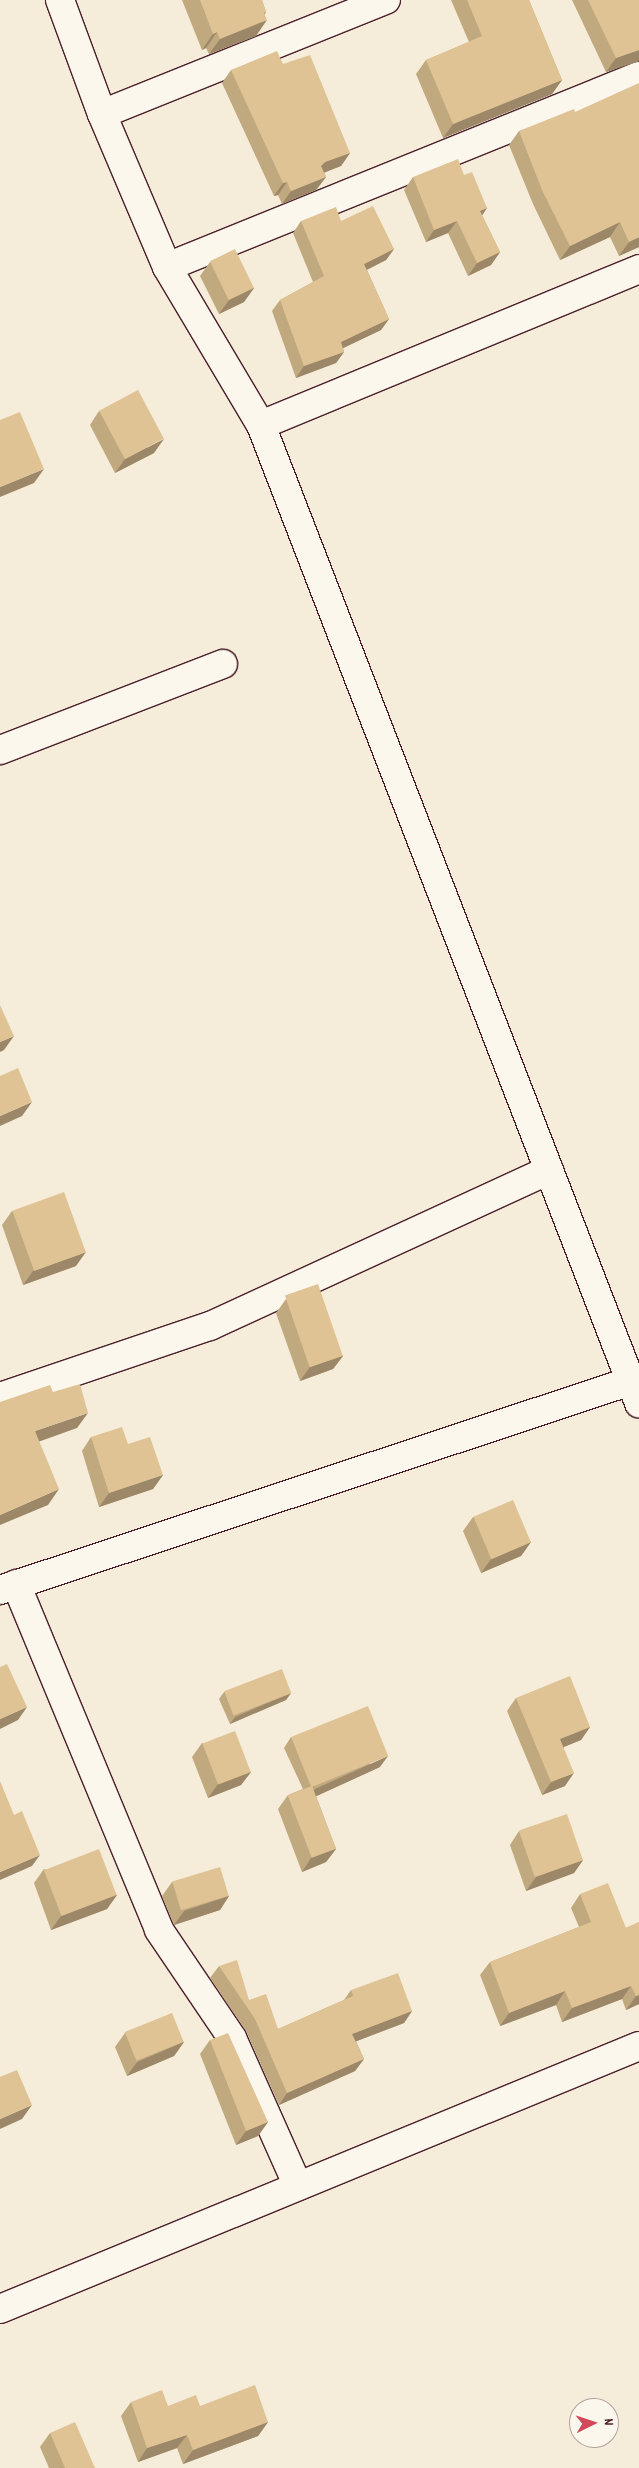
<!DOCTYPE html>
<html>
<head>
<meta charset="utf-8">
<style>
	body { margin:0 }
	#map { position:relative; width:639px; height:2468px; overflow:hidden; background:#f5edda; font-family:Dekko,sans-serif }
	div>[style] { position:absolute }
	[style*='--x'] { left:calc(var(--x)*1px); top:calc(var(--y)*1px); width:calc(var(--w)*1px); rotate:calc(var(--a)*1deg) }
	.roads { filter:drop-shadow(1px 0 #4a1f2b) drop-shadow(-1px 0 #4a1f2b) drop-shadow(0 1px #4a1f2b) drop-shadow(0 -1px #4a1f2b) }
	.minor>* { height:28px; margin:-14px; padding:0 14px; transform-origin:14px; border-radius:14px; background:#fbf7ec }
	.tertiary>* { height:28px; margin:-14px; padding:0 14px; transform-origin:14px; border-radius:14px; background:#fbf7ec }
	.wall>* { inset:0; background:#c0a87f }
	.shaded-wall>* { inset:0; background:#9c8868 }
	.building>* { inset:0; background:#dfc394; transform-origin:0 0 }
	span { translate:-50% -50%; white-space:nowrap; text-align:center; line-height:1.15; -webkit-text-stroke:4.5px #fbf7ec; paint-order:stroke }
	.north { position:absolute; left:569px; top:2398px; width:50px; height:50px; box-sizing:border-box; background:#fbf7ec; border:1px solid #b4a19f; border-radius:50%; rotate:86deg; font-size:14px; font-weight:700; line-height:20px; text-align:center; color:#4a1f2b }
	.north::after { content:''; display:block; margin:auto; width:18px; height:22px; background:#d1495b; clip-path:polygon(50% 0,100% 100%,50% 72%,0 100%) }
</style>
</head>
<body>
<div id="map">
	<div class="roads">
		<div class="minor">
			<i style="--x:102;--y:114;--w:306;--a:-21.9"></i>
			<i style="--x:167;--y:267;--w:509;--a:-22.03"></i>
			<i style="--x:261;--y:425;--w:409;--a:-22.4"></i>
			<i style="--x:0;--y:750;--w:239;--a:-21.1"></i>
			<i style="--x:0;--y:1397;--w:222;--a:-18.7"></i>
			<i style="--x:210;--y:1326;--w:373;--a:-24.7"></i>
			<i style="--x:16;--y:1584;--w:374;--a:67.5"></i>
			<i style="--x:159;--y:1930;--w:130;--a:55.9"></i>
			<i style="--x:232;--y:2038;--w:162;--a:66"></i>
			<i style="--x:0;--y:1590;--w:665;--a:-18.33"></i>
			<i style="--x:0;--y:2309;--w:691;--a:-22.37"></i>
		</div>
		<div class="tertiary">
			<i style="--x:60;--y:0;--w:121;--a:69.8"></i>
			<i style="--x:102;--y:114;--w:166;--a:67"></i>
			<i style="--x:167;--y:267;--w:184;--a:59.3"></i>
			<i style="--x:261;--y:425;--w:1049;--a:68.87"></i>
		</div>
	</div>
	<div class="wall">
		<i style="clip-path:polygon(182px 0,262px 0,266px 12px,264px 15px,256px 36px,209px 54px,206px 48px,202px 50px)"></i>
		<i style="clip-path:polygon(451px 0,529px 0,562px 80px,552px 94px,443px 138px,416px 74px,426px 60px,469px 42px)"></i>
		<i style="clip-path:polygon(572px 0,639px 0,639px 61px,606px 72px)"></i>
		<i style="clip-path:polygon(283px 64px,350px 153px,341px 166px,324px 172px,326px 177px,316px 190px,282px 204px,278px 195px,274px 196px,222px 83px,231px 70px)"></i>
		<i style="clip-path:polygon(575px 112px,639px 247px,619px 256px,610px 237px,560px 260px,533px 204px,509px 145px,519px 131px)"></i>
		<i style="clip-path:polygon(464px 175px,487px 208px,482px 215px,500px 252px,491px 265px,468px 276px,448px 233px,426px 242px,404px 190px,413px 177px)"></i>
		<i style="clip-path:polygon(301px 221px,341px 221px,394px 249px,386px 260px,367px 270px,389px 319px,381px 330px,343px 348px,344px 352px,336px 363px,296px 378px,272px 311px,280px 300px,313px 282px,293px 233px)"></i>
		<i style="clip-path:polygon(210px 262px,254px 288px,244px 302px,219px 314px,200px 276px)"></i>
		<i style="clip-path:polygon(99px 411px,154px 453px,115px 473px,90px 425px)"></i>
		<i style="clip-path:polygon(12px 1211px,76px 1266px,23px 1285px,2px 1225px)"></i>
		<i style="clip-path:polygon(286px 1299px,343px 1356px,333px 1369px,300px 1381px,276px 1313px)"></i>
		<i style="clip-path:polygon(91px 1437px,128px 1444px,163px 1475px,153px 1489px,99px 1507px,82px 1451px)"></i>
		<i style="clip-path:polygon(473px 1517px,531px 1542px,521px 1556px,481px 1573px,463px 1531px)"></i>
		<i style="clip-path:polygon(224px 1692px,291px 1693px,286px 1700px,230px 1724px,219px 1699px)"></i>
		<i style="clip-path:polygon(516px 1698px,590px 1727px,581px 1740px,564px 1747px,565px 1786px,542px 1795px,507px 1711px)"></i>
		<i style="clip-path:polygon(291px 1737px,380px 1767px,316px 1796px,336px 1849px,326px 1862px,302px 1872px,278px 1809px,288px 1795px,303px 1789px,284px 1748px)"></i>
		<i style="clip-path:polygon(202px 1743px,251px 1772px,241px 1785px,208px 1798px,192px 1757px)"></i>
		<i style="clip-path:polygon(519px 1831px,583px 1860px,574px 1873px,526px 1891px,510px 1845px)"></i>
		<i style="clip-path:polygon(44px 1869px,117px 1895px,107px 1909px,51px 1930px,34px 1883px)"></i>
		<i style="clip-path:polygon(172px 1882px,229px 1896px,220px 1910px,174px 1925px,162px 1896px)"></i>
		<i style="clip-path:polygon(580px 1894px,626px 1928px,639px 1922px,639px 2004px,626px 2010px,622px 1999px,562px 2022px,556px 2005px,500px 2026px,480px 1975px,490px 1962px,579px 1927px,571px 1908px)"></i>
		<i style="clip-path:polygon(219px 1966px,249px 2000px,278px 2029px,344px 2000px,351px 1990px,412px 2011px,404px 2023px,356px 2041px,364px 2059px,355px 2071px,279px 2105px,246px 2031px,210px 1978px)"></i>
		<i style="clip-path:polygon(125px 2033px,184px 2042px,174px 2056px,127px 2076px,115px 2047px)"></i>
		<i style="clip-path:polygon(210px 2040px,268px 2122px,258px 2136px,236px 2145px,200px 2054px)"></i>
		<i style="clip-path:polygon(131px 2402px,168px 2406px,200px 2406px,268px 2422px,258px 2436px,183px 2464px,177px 2448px,138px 2462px,121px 2416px)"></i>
		<i style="clip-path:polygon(50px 2433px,95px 2468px,49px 2468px,40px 2447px)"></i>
	</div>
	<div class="shaded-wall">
		<i style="clip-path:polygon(266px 12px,258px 23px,267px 20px,256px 36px,209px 54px,220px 39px)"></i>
		<i style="clip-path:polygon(217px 32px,206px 48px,202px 50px,213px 34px)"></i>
		<i style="clip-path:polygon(639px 50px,639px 61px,606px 72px,616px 58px)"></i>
		<i style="clip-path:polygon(562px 80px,552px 94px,443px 138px,453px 124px)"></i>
		<i style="clip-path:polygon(350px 153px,341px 166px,316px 176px,321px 166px,325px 162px)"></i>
		<i style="clip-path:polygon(326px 177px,316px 190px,282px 204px,291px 191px)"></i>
		<i style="clip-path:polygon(287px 182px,278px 195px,274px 196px,283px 183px)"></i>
		<i style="clip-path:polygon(487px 208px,479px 220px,480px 211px)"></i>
		<i style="clip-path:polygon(457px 221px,448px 233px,426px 242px,434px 230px)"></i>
		<i style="clip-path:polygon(620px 222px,610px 237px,560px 260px,570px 246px)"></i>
		<i style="clip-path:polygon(639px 237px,639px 247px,619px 256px,629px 242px)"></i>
		<i style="clip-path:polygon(394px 249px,386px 260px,356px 275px,364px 264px)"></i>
		<i style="clip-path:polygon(500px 252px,491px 265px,468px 276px,477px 263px)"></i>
		<i style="clip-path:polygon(254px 288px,244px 302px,219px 314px,229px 300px)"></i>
		<i style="clip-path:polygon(389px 319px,381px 330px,333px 353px,341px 342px)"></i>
		<i style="clip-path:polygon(344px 352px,336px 363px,296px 378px,304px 366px)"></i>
		<i style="clip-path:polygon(164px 439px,154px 453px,115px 473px,125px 459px)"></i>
		<i style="clip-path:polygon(44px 469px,34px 483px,0 497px,0 487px)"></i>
		<i style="clip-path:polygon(14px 1036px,4px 1050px,0 1052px,0 1042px)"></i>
		<i style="clip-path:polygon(32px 1102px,22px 1116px,0 1126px,0 1116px)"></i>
		<i style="clip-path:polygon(86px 1252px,76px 1266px,23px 1285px,33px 1271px)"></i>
		<i style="clip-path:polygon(343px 1356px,333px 1369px,300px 1381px,310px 1367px)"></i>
		<i style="clip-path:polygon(88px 1413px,77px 1428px,24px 1447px,35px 1431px)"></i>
		<i style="clip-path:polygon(163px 1475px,153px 1489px,99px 1507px,109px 1493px)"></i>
		<i style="clip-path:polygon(59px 1489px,48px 1505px,0 1525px,0 1515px)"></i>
		<i style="clip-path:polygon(531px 1542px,521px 1556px,481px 1573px,491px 1559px)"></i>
		<i style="clip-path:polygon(291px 1693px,286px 1700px,230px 1724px,235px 1717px)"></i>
		<i style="clip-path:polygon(27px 1707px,18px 1720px,0 1729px,0 1719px)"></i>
		<i style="clip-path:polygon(590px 1727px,581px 1740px,551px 1752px,560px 1739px)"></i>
		<i style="clip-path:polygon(388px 1756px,380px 1767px,308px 1800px,315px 1789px)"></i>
		<i style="clip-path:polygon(251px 1772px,241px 1785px,208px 1798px,218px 1784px)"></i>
		<i style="clip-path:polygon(574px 1773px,565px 1786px,542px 1795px,551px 1782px)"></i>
		<i style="clip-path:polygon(336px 1849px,326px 1862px,302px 1872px,311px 1858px)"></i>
		<i style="clip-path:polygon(40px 1855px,32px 1866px,0 1880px,0 1872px)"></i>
		<i style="clip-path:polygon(583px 1860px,574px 1873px,526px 1891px,536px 1877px)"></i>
		<i style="clip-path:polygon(117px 1895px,107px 1909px,51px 1930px,61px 1916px)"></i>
		<i style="clip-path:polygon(229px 1896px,220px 1910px,174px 1925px,184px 1911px)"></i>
		<i style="clip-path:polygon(631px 1986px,622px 1999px,562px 2022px,572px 2008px)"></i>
		<i style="clip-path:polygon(565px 1991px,556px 2005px,500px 2026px,509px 2013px)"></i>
		<i style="clip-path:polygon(639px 1995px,639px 2004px,626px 2010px,636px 1996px)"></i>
		<i style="clip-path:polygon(412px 2011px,404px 2023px,344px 2046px,352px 2034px)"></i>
		<i style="clip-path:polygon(184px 2042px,174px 2056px,127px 2076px,137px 2062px)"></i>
		<i style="clip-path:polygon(364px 2059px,355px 2071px,279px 2105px,287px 2093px)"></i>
		<i style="clip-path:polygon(32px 2105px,22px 2119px,0 2129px,0 2119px)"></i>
		<i style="clip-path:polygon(268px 2122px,258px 2136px,236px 2145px,246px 2131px)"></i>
		<i style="clip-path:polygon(268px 2422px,258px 2436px,183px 2464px,193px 2450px)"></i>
		<i style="clip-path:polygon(187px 2435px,177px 2448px,138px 2462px,147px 2448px)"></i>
	</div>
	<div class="building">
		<i style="clip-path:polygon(200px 0,262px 0,266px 12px,264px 13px,267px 20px,220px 39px,217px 32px,213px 34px)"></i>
		<i style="clip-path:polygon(467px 0,529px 0,562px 80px,453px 124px,426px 60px,482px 36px)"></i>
		<i style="clip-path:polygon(588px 0,639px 0,639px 50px,616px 58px)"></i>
		<i style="clip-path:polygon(277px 51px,283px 64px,310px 55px,350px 153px,325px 162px,321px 166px,326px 177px,291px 191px,287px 182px,283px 183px,231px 70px)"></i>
		<i style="clip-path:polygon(639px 83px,639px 237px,629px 242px,620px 222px,570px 246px,542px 190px,519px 131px,574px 109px,575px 112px)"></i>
		<i style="clip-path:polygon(458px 159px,464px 175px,472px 172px,487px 208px,480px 211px,500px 252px,477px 263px,457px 221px,434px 230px,413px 177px)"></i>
		<i style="clip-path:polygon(373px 206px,394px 249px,364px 264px,389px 319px,341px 342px,344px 352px,304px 366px,280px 300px,324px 276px,301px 221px,336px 207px,341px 221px)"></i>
		<i style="left:235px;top:249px;width:43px;height:28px;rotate:64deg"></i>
		<i style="left:138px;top:390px;width:55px;height:44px;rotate:62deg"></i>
		<i style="clip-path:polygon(20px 412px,44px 469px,0 487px,0 420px)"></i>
		<i style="clip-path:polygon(0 1005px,14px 1036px,0 1042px)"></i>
		<i style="clip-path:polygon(18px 1068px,32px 1102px,0 1116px,0 1076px)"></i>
		<i style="left:64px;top:1192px;width:64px;height:55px;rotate:70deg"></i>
		<i style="left:318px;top:1284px;width:76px;height:35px;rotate:71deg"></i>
		<i style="clip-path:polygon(80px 1384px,88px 1413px,35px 1431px,59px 1489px,0 1515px,0 1402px,50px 1385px,53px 1392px)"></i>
		<i style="clip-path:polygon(122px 1427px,128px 1444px,150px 1437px,163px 1475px,109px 1493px,91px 1437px)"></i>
		<i style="left:513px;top:1500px;width:46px;height:43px;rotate:67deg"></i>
		<i style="clip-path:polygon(7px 1664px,27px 1707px,0 1719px,0 1667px)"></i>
		<i style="left:282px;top:1669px;width:26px;height:62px;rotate:69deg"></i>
		<i style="clip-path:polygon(570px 1676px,590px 1727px,560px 1739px,574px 1773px,551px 1782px,516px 1698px)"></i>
		<i style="left:368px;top:1706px;width:54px;height:83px;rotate:68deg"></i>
		<i style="left:235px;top:1731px;width:44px;height:35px;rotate:69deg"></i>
		<i style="clip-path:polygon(0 1781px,14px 1815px,22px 1811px,40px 1855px,0 1872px)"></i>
		<i style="left:312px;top:1786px;width:67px;height:26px;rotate:69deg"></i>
		<i style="left:567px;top:1814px;width:49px;height:51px;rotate:71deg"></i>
		<i style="left:99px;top:1849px;width:49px;height:59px;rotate:69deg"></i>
		<i style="left:220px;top:1867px;width:30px;height:50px;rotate:73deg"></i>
		<i style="clip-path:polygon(608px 1883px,626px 1928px,639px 1922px,639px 1995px,636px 1996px,631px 1986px,572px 2008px,565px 1991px,509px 2013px,490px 1962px,591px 1922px,580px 1894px)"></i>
		<i style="clip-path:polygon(237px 1960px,249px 2000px,266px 1994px,278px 2029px,353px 1996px,351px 1990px,398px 1973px,412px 2011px,352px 2034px,364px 2059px,287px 2093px,255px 2019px,219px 1966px)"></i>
		<i style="left:172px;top:2013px;width:31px;height:51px;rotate:68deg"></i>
		<i style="clip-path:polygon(228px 2033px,268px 2122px,246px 2131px,210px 2040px)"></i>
		<i style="clip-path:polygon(17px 2070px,32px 2105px,0 2119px,0 2077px)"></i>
		<i style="clip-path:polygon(255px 2385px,268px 2422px,193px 2450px,187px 2435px,147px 2448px,131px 2402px,162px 2390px,168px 2406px,196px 2395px,200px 2406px)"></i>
		<i style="clip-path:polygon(75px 2422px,95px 2468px,65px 2468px,50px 2433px)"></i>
	</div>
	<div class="north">N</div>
</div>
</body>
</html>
